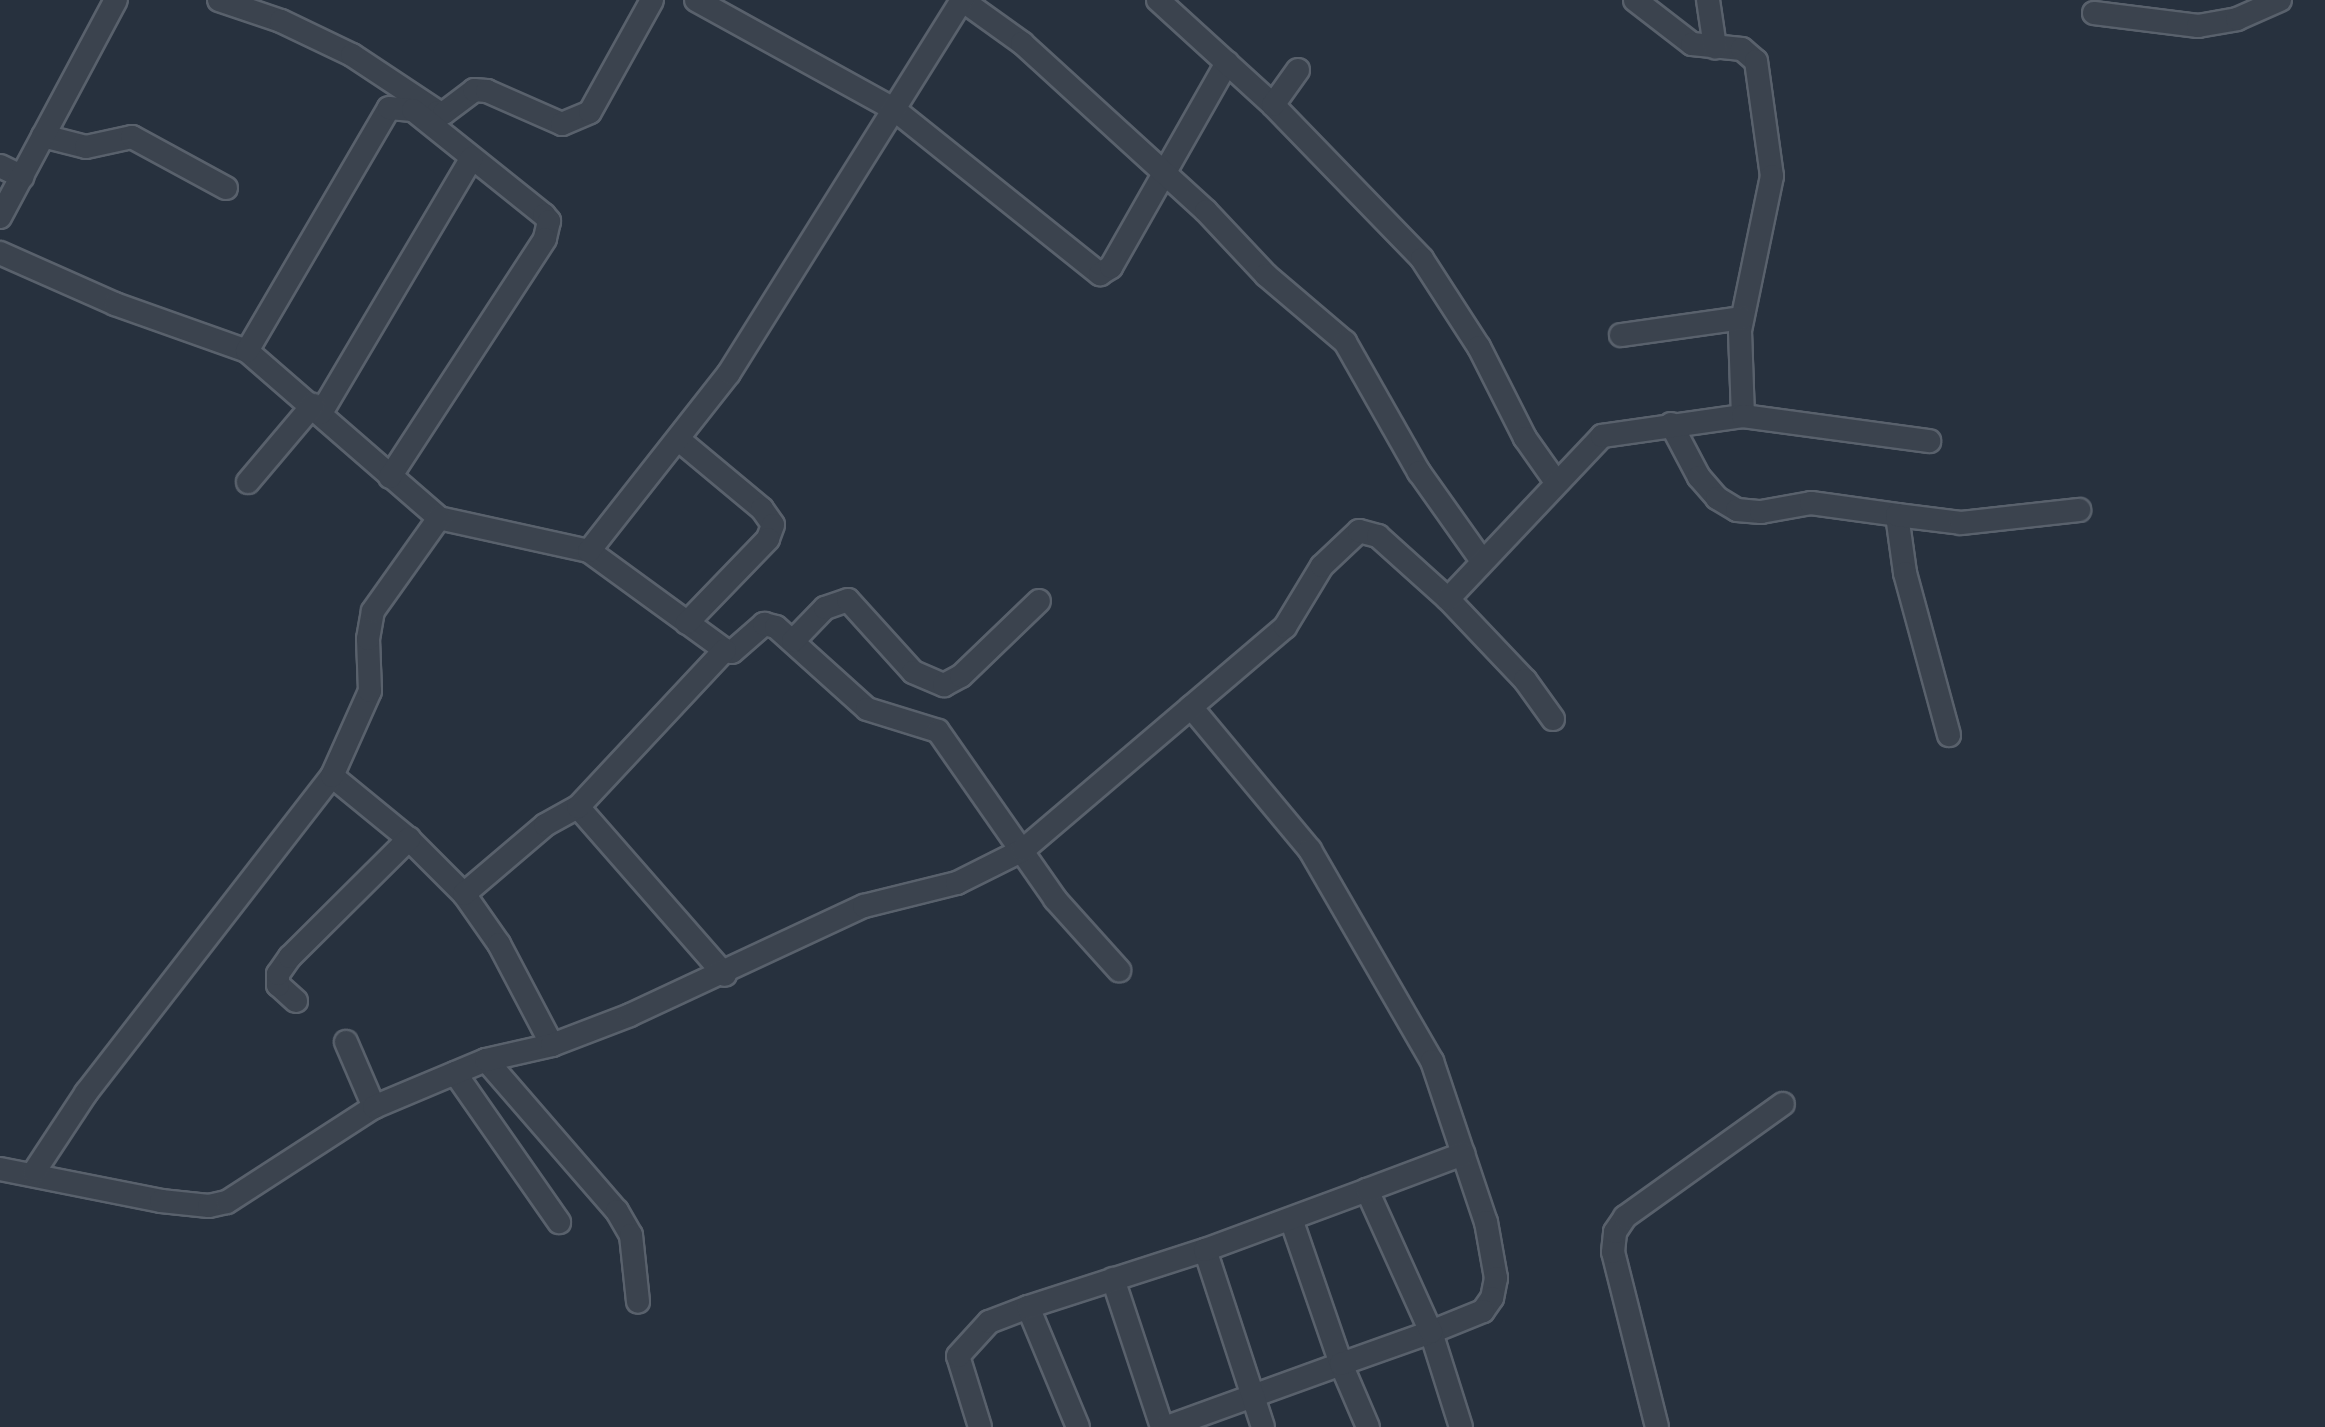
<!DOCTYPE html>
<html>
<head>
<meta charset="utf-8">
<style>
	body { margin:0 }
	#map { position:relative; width:2325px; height:1427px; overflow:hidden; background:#27313e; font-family:"Golos Text",sans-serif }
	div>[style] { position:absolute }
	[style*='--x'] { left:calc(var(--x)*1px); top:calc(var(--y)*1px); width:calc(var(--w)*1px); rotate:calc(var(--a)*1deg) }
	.roads { filter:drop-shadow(2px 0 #59616c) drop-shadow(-2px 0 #59616c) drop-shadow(0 2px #59616c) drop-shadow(0 -2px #59616c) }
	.minor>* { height:22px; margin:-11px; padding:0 11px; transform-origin:11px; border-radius:11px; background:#3b434e }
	span { translate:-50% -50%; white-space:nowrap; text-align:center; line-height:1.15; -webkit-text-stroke:6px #202833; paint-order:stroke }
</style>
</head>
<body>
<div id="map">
	<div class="roads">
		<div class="minor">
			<i style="--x:219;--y:0;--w:65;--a:18.7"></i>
			<i style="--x:281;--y:21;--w:79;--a:25.6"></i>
			<i style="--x:352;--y:55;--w:103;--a:33.5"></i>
			<i style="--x:438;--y:112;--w:6;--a:9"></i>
			<i style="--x:444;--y:113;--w:38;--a:-37"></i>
			<i style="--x:474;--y:90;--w:13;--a:4"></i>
			<i style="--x:487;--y:91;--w:82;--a:23.7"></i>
			<i style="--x:562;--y:124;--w:30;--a:-23"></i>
			<i style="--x:590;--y:112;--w:128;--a:-61"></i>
			<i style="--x:696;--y:0;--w:227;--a:28.9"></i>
			<i style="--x:895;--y:110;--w:263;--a:38.7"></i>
			<i style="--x:1100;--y:274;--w:13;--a:-32"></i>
			<i style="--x:1111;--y:267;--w:235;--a:-60.4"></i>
			<i style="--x:962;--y:0;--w:74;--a:35.6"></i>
			<i style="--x:1022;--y:43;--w:249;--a:42.4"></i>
			<i style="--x:1206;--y:211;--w:88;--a:46.8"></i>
			<i style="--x:1266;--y:275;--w:104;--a:40.3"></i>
			<i style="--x:1345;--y:342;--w:150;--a:60.4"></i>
			<i style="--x:1419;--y:472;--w:109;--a:54.7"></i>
			<i style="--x:1158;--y:0;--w:156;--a:42.4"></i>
			<i style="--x:1273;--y:105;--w:214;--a:45.9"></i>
			<i style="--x:1422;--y:259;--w:105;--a:57.1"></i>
			<i style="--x:1479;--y:347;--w:102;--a:63.2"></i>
			<i style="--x:1525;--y:438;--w:54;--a:54.8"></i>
			<i style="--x:1635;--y:0;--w:72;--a:37.7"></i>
			<i style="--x:1692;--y:44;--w:50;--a:5.7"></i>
			<i style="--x:1742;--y:49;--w:18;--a:41"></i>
			<i style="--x:1756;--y:61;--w:116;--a:82.1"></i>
			<i style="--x:1772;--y:176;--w:158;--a:101.7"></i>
			<i style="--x:1740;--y:331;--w:85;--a:88"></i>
			<i style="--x:1708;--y:0;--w:48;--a:81.5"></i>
			<i style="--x:2094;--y:13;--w:105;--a:7.1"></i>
			<i style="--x:2198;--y:26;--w:40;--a:-10"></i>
			<i style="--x:2237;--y:19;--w:47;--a:-23.8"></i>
			<i style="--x:1273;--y:105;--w:43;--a:-54.5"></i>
			<i style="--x:43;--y:136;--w:44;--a:14.3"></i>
			<i style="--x:86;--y:147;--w:47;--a:-12.3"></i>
			<i style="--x:132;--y:137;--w:107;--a:28.5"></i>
			<i style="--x:0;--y:166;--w:25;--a:26"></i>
			<i style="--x:0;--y:217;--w:246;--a:-61.9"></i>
			<i style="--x:0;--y:253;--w:126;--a:23.9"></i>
			<i style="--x:115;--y:304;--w:140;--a:19.6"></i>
			<i style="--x:247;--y:351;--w:254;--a:41"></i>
			<i style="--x:439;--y:518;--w:154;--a:12.4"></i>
			<i style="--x:589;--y:551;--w:168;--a:36.1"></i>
			<i style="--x:725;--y:650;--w:7;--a:16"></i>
			<i style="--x:732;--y:652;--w:43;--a:-41.2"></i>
			<i style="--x:764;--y:624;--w:12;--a:14"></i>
			<i style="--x:776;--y:627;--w:122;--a:42"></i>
			<i style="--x:867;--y:709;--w:74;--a:17.2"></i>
			<i style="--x:938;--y:731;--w:205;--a:55.1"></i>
			<i style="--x:1055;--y:899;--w:96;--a:48"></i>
			<i style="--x:1621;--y:335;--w:122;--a:-8"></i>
			<i style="--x:247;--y:351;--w:281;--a:-59.7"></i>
			<i style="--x:389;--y:108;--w:24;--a:5"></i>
			<i style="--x:413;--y:110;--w:168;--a:38.7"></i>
			<i style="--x:544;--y:215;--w:8;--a:50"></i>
			<i style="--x:549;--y:221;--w:18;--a:103"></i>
			<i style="--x:545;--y:239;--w:284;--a:123.1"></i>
			<i style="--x:321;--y:413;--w:296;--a:-59.4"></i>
			<i style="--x:1671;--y:424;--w:60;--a:62.2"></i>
			<i style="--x:1699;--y:477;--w:28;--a:49"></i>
			<i style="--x:1717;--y:498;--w:23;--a:31"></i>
			<i style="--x:1737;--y:510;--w:24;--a:5"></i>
			<i style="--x:1761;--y:512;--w:51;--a:-10.2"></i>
			<i style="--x:1811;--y:503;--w:87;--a:7.9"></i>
			<i style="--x:1897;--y:515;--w:59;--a:82.1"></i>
			<i style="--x:1905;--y:573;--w:168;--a:74.8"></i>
			<i style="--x:678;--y:439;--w:109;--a:39.8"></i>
			<i style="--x:762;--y:509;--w:19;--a:55"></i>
			<i style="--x:773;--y:525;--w:15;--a:110"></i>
			<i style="--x:768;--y:539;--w:117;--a:134"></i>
			<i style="--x:248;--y:482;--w:101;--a:-49.8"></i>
			<i style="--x:1897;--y:515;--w:64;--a:7.1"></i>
			<i style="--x:1961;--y:523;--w:119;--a:-6.3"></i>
			<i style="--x:589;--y:551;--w:226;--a:-51.8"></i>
			<i style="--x:729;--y:373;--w:440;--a:-58"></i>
			<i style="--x:1448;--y:599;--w:112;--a:46.5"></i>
			<i style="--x:1525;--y:680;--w:48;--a:54.3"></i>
			<i style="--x:793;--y:641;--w:46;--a:-45.9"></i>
			<i style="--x:825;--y:608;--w:24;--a:-19"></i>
			<i style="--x:848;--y:600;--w:97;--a:47.9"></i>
			<i style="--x:913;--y:672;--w:34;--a:23"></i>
			<i style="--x:944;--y:685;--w:19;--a:-28"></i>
			<i style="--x:961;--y:676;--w:108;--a:-43.9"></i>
			<i style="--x:1191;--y:707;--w:186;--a:50.2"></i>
			<i style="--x:1310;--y:850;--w:244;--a:60"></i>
			<i style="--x:1432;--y:1061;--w:170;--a:71.5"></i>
			<i style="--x:1486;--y:1222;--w:57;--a:79.9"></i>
			<i style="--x:1496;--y:1278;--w:20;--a:101"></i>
			<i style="--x:1492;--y:1298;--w:16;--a:125"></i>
			<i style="--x:1483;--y:1311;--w:56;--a:158"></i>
			<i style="--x:1431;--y:1332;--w:100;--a:72.5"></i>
			<i style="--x:332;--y:776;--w:99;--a:39.3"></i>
			<i style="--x:409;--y:839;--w:78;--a:45"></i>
			<i style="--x:464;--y:894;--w:61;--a:55"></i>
			<i style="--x:499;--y:944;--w:114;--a:62.3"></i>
			<i style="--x:578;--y:807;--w:223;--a:48.8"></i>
			<i style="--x:464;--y:894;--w:106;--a:-40.4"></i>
			<i style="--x:545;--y:825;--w:38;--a:-29"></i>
			<i style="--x:578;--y:807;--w:215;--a:-46.9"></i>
			<i style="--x:296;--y:1001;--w:24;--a:-138"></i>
			<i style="--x:278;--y:985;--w:11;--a:-90"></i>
			<i style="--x:278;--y:974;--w:21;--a:-55"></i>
			<i style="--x:290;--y:957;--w:168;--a:-44.8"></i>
			<i style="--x:346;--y:1042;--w:71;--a:66.7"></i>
			<i style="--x:486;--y:1060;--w:200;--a:49.1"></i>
			<i style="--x:617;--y:1211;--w:28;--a:60"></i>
			<i style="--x:631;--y:1235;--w:67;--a:84"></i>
			<i style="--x:455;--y:1073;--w:182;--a:55.1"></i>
			<i style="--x:0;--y:1169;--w:164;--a:11.2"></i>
			<i style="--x:161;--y:1201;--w:48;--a:5.9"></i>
			<i style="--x:209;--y:1206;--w:18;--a:-13"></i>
			<i style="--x:227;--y:1202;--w:175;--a:-32.9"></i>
			<i style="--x:374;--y:1107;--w:121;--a:-22.8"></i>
			<i style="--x:486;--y:1060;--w:68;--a:-12.8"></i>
			<i style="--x:552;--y:1045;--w:84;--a:-21"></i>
			<i style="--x:630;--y:1015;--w:258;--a:-25"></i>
			<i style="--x:864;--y:906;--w:96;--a:-13.9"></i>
			<i style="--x:957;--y:883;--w:74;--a:-26.6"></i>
			<i style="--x:1023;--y:850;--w:344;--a:-40.4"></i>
			<i style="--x:1285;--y:627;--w:71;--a:-58.8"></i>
			<i style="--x:1322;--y:566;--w:51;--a:-43.4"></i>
			<i style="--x:1359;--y:531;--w:20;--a:15"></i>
			<i style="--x:1378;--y:536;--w:94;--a:42"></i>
			<i style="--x:1448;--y:599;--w:224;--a:-46.6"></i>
			<i style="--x:1602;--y:436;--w:142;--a:-8.1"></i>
			<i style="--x:1743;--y:416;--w:188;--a:7.7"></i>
			<i style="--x:34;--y:1172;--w:95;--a:-56.6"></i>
			<i style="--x:86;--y:1093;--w:401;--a:-52.2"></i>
			<i style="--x:332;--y:776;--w:93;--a:-65.9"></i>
			<i style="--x:370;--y:691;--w:52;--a:-92.2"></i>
			<i style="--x:368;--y:639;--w:28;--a:-80"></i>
			<i style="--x:373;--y:611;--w:114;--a:-54.6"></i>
			<i style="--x:1113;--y:1279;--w:156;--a:71.7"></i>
			<i style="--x:980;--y:1427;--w:74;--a:-107.2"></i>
			<i style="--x:958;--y:1356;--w:46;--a:-47.6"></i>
			<i style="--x:989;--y:1322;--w:42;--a:-21"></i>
			<i style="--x:1078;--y:1427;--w:130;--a:-112.6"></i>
			<i style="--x:1028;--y:1307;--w:186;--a:-17.9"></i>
			<i style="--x:1167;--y:1427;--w:185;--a:-19.9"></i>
			<i style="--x:1341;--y:1364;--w:153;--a:-109"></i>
			<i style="--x:1263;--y:1427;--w:186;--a:-108.1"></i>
			<i style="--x:1205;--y:1250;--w:173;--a:-20.3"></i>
			<i style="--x:1368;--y:1427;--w:69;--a:-113.2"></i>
			<i style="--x:1341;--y:1364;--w:96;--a:-19.6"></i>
			<i style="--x:1431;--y:1332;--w:156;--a:-114.3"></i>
			<i style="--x:1367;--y:1190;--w:103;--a:-20.6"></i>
			<i style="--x:1657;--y:1427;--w:180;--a:-104.1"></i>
			<i style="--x:1613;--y:1252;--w:20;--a:-84"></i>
			<i style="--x:1615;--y:1232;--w:18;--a:-56"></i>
			<i style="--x:1625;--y:1217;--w:194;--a:-35.6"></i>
		</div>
	</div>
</div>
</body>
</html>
